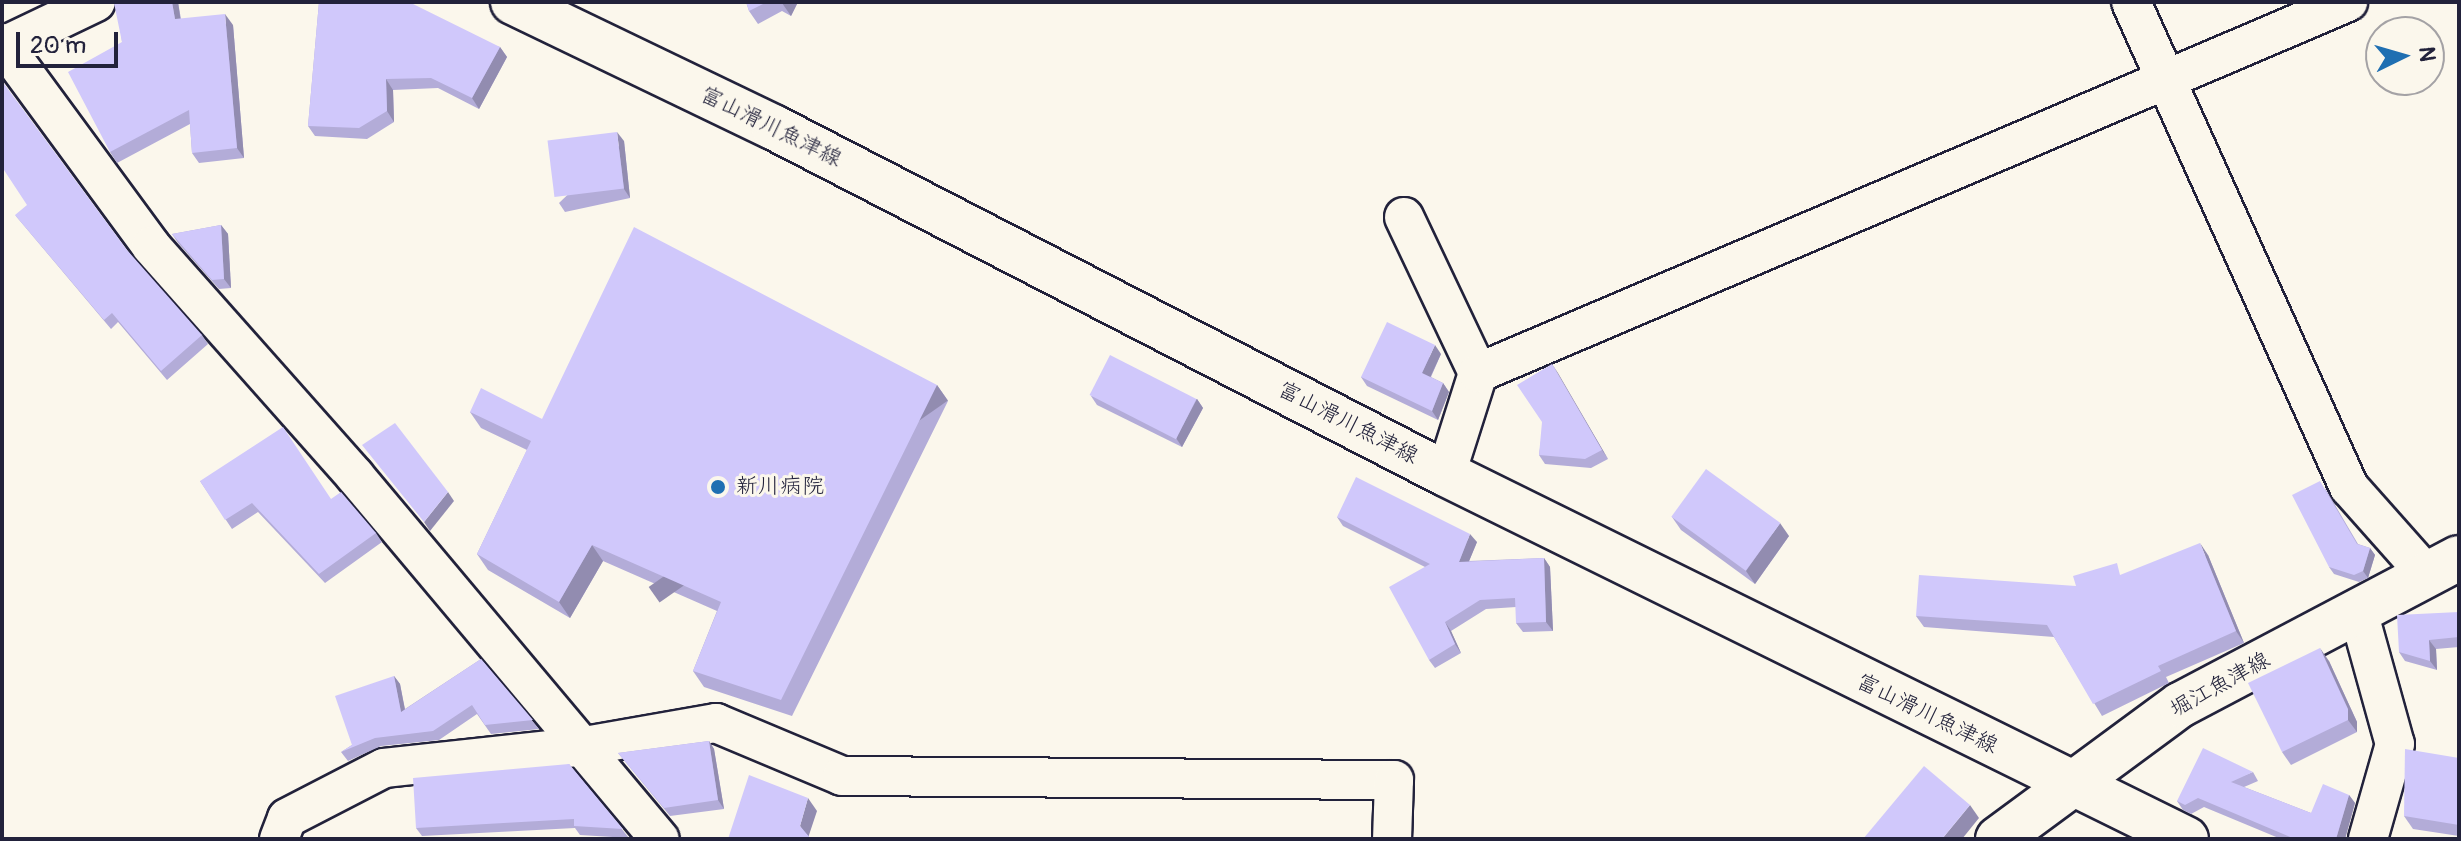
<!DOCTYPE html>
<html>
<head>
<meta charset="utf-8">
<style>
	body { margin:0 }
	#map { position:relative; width:2461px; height:841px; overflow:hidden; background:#fbf7ec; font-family:Pangolin,"Klee One",sans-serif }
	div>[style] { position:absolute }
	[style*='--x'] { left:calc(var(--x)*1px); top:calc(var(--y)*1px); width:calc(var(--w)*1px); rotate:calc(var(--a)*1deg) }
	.roads { filter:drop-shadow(2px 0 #22223b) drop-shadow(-2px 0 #22223b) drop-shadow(0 2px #22223b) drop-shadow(0 -2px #22223b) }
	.street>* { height:38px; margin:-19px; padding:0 19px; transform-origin:19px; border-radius:19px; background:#fbf7ec }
	.secondary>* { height:44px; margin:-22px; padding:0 22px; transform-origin:22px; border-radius:22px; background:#fbf7ec }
	.wall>* { inset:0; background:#b3acd8 }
	.shaded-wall>* { inset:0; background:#928cb0; transform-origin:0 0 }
	.building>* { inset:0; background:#d0c8fb; transform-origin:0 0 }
	.dots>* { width:22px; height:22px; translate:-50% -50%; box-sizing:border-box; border:4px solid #fbf7ec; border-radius:50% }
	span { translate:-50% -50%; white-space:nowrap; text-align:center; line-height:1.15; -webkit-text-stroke:6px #fbf7ec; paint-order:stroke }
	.street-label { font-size:22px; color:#22223b }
	.poi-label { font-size:22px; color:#22223b }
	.left { translate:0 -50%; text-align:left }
	.frame { position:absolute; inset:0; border:4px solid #22223b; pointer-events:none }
	.north { position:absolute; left:2365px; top:16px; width:80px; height:80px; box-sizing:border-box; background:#fbf7ec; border:2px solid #a4a2a5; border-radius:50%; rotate:85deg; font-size:22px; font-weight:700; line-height:32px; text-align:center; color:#22223b }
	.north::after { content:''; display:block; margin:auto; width:28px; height:36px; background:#1f6fb2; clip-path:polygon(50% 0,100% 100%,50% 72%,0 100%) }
	.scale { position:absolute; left:16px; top:32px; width:102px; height:36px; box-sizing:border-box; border:4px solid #22223b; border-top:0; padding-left:10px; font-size:24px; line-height:28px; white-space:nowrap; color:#22223b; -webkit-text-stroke:6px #fbf7ec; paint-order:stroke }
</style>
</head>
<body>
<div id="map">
	<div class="roads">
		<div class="street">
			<i style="--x:2131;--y:2;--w:532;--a:65.8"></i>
			<i style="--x:2349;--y:487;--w:118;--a:48.4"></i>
			<i style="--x:2;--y:43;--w:252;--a:53.7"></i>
			<i style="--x:151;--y:246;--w:307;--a:48.4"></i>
			<i style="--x:355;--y:476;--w:474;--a:50"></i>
			<i style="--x:2;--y:47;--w:104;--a:-25.6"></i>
			<i style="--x:1404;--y:217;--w:173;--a:64.6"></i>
			<i style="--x:1446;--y:474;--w:106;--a:-72.4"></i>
			<i style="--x:1478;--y:373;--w:946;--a:-23.1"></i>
			<i style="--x:2358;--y:611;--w:138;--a:74.5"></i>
			<i style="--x:2395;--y:744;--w:99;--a:105.9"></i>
			<i style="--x:279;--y:839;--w:22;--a:-69"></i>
			<i style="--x:287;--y:818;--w:109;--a:-27.3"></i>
			<i style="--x:384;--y:768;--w:202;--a:-6.2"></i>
			<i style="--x:585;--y:746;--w:133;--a:-10"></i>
			<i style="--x:716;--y:723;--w:137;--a:22.8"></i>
			<i style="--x:842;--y:776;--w:552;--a:0.42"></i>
			<i style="--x:1394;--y:780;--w:59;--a:91.9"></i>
		</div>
		<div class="secondary">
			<i style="--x:513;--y:2;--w:288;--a:25.7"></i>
			<i style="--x:773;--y:127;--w:757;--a:27.28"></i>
			<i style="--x:1446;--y:474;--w:825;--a:26.25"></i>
			<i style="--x:1998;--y:839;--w:226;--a:-36.4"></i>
			<i style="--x:2180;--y:705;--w:315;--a:-27.8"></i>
		</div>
	</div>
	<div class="wall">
		<i style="clip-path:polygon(118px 2px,178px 2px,181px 19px,233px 25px,244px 158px,199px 163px,192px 153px,190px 124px,117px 163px,110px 152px,122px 42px)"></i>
		<i style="clip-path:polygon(319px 2px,500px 47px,507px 57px,479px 109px,438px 88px,393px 90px,394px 122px,367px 139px,315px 136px,308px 126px)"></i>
		<i style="clip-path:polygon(746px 2px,798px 2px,791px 16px,782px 11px,758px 24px,749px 11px)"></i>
		<i style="clip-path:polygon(624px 141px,630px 198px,565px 212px,559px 203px)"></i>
		<i style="clip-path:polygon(15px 215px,202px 335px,208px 344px,167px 380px,118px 322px,111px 329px)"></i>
		<i style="clip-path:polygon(221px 225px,228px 234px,231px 288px,219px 289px,178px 243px,172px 234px)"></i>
		<i style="clip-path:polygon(1441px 354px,1431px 377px,1443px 383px,1449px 392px,1438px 420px,1367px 386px,1361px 377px)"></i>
		<i style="clip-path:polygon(1552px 364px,1608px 459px,1591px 468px,1545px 464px,1539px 455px)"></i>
		<i style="clip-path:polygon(937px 385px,948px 401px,792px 716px,704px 687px,693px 671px,717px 611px,603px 561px,570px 618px,488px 570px,477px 554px,527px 450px,481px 428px,470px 412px,542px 419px)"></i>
		<i style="clip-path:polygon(1091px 396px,1197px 399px,1203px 408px,1182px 447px,1097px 405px)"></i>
		<i style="clip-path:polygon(200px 481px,331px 499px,376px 533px,382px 542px,325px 583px,258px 512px,232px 529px)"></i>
		<i style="clip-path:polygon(2325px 488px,2358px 544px,2370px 548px,2375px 555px,2368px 578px,2359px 582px,2334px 574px,2329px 567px)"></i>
		<i style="clip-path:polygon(1337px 517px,1477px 542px,1469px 561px,1544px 558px,1550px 567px,1553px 631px,1523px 632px,1516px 623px,1516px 607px,1486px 609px,1451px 631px,1461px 653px,1435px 668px,1429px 660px,1425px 567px,1343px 526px)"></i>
		<i style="clip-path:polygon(1672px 517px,1789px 536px,1755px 584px,1681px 530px)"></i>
		<i style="clip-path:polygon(2208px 555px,2244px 643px,2166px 677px,2169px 683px,2102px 716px,2054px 637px,1924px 627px,1916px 616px,2076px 586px)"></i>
		<i style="clip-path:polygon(2459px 612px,2459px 647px,2436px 649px,2437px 670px,2405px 661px,2399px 652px)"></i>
		<i style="clip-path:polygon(481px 659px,539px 729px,491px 734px,477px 714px,439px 740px,381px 746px,348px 761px,341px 752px,352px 745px,394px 676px,400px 684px,405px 709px)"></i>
		<i style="clip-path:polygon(2329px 661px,2357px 722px,2357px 732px,2291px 765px,2282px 752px)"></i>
		<i style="clip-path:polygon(709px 741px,714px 749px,724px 809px,670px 816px,618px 753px)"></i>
		<i style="clip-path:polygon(2459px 758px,2459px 836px,2413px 829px,2404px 816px)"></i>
		<i style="clip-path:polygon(569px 764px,629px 838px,580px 835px,575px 828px,422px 836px,416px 828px)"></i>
		<i style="clip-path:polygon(2253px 772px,2258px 781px,2244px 787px,2311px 813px,2349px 795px,2355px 803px,2345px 839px,2281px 839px,2204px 807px,2191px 814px,2183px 810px,2177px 801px)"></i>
	</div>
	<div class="shaded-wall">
		<i style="clip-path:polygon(172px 2px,178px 2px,182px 30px,175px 19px)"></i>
		<i style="clip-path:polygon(782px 2px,798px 2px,791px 16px,782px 3px)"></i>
		<i style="clip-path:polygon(225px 14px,233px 25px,244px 158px,237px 148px)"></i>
		<i style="clip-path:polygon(500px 47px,507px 57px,479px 109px,472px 98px)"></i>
		<i style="clip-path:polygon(386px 79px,393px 90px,394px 122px,387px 111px)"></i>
		<i style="clip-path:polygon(617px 132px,624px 141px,630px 198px,624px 189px)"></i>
		<i style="clip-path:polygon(221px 225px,228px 234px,231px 288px,224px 279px)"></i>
		<i style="clip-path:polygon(1435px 345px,1441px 354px,1428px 382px,1422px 373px)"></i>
		<i style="clip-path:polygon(1552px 364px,1558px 373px,1608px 459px,1602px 450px)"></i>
		<i style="clip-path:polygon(1443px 383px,1449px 392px,1438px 420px,1432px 411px)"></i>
		<i style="left:937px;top:385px;width:19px;height:352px;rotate:55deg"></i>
		<i style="clip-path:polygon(1197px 399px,1203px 408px,1182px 447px,1176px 438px)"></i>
		<i style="clip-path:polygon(448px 492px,454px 501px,430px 531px,424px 522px)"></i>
		<i style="clip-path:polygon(1780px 523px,1789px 536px,1755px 584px,1746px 571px)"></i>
		<i style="clip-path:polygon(1470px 534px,1477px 542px,1465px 571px,1459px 562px)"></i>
		<i style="clip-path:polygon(2200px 543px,2208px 555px,2244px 643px,2236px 631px)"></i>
		<i style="clip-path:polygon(592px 545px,603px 561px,570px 618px,559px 602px)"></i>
		<i style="clip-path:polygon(2370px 548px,2375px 555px,2368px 578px,2363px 571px)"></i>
		<i style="clip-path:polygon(1544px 558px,1550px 567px,1553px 631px,1546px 622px)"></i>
		<i style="clip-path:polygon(1445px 622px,1451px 631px,1461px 653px,1455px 644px)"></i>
		<i style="clip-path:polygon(2429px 640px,2436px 649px,2437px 670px,2430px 661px)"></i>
		<i style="clip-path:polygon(2320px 648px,2329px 661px,2357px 722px,2357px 732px,2348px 720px)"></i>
		<i style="clip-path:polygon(394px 676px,400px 684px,407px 721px,401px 712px)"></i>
		<i style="clip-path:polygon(709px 741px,714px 749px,724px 809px,718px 800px)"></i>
		<i style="clip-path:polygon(2349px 795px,2355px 803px,2345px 839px,2336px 839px)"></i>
		<i style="clip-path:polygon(808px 798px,817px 811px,808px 838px,800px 826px)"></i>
		<i style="clip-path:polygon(1970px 805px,1979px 818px,1962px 839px,1942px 839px)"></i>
	</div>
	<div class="building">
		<i style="clip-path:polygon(118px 2px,172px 2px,175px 19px,225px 14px,237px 148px,192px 153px,189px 110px,110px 152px,68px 72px,122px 42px,114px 3px)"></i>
		<i style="clip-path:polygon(319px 2px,409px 2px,500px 47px,472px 98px,431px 78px,386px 79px,387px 111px,359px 128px,308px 126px)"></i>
		<i style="clip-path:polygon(746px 2px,767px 2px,749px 11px)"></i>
		<i style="clip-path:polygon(2px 81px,127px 250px,202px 335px,161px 371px,112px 313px,104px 320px,15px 215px,27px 205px,2px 167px)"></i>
		<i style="left:617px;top:132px;width:57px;height:70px;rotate:83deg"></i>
		<i style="clip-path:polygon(221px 225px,224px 279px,212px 280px,172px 234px)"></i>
		<i style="clip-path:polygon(634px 227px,937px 385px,781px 700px,693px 671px,721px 602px,592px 545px,559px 602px,477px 554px,531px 441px,470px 412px,481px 388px,542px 419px)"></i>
		<i style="clip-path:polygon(1387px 322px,1435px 345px,1422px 373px,1443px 383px,1432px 411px,1361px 377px)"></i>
		<i style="left:1110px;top:355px;width:97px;height:45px;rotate:27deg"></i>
		<i style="clip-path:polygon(1552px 364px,1602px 450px,1585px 459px,1539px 455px,1542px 422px,1517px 385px)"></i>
		<i style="clip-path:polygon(395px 423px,448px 492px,424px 522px,362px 445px)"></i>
		<i style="clip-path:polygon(283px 427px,331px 499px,341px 492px,376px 533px,319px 574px,252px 503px,225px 520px,200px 481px)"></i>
		<i style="left:1706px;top:469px;width:92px;height:59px;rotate:36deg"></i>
		<i style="clip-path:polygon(1356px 477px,1470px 534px,1459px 562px,1544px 558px,1546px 622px,1516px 623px,1515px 598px,1480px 600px,1445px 622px,1455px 644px,1429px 660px,1389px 587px,1430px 564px,1337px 517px)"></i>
		<i style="clip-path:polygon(2320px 481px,2357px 544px,2370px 548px,2363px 571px,2354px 575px,2329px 567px,2292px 495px)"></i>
		<i style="clip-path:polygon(2200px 543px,2236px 631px,2158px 666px,2161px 671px,2093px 704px,2047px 625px,1916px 616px,1919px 575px,2076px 586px,2073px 576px,2117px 563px,2120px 575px)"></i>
		<i style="clip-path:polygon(2459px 612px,2459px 637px,2429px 640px,2430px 661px,2399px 652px,2397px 615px)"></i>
		<i style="clip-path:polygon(2320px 648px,2348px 709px,2348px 720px,2282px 752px,2248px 683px)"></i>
		<i style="clip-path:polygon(481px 659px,533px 720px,485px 725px,472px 705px,433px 731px,375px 738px,341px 752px,352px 745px,335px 696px,394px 676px,401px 712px)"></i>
		<i style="clip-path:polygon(709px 741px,718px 800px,664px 808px,618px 753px)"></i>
		<i style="clip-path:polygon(2203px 748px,2253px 772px,2231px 782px,2311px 813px,2323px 784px,2349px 795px,2336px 839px,2295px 839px,2198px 798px,2185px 805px,2177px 801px)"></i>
		<i style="clip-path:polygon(2405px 749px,2459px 758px,2459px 825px,2404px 816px)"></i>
		<i style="clip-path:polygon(569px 764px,623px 829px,574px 826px,574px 819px,416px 828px,413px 778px)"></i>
		<i style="clip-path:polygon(1924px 766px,1970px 805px,1942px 839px,1863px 839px)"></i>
		<i style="clip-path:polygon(749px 775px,808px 798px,800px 826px,811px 839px,728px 839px)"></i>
	</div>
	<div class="dots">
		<i style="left:718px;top:487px;background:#1f6fb2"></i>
	</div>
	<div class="street-label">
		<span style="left:771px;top:127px;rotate:26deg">富山滑川魚津線</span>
		<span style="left:1348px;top:423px;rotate:27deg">富山滑川魚津線</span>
		<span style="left:2220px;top:685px;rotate:-29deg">堀江魚津線</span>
		<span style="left:1927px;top:714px;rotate:26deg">富山滑川魚津線</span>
	</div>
	<div class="poi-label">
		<span class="left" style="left:736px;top:487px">新川病院</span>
	</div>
	<div class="frame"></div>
	<div class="north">N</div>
	<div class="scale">20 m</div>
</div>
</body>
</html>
